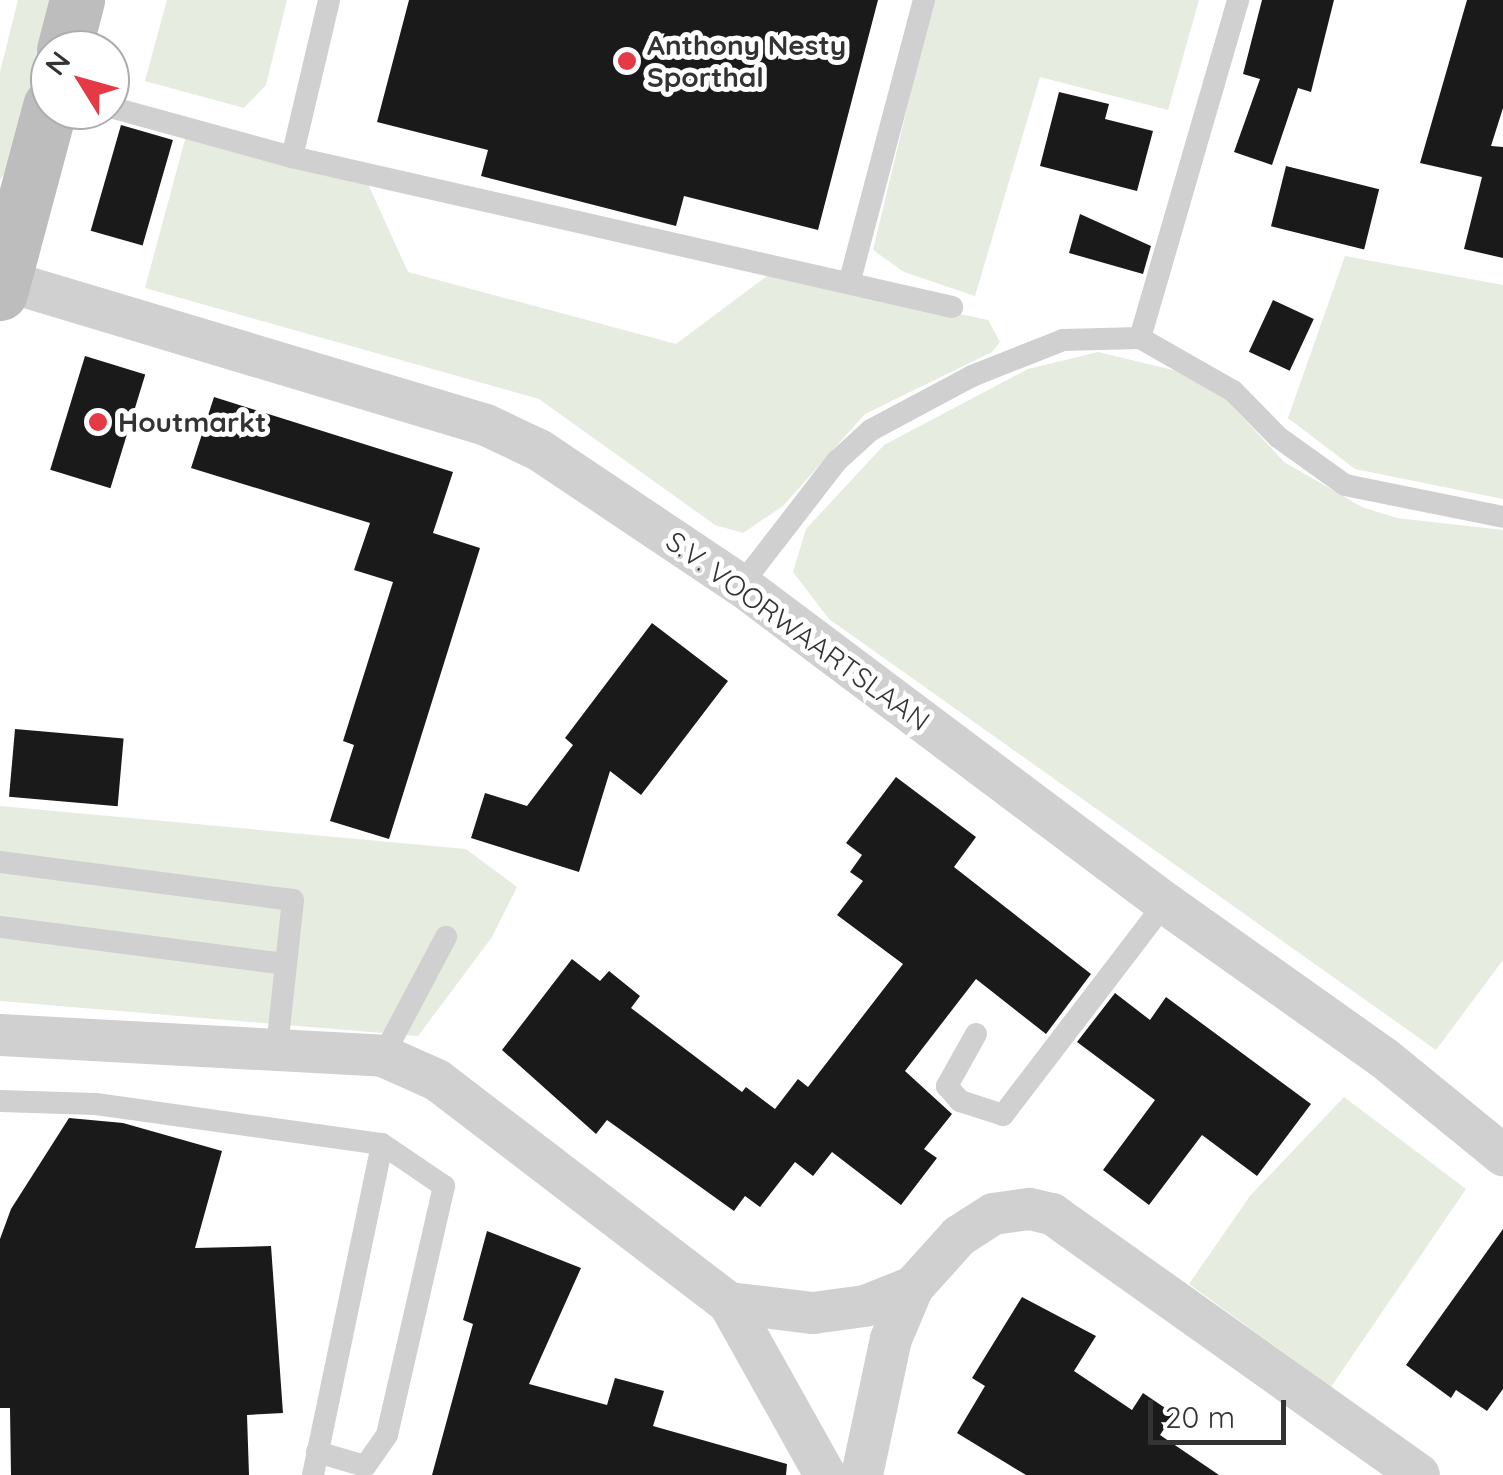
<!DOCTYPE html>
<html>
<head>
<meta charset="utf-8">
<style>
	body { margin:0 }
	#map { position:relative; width:1503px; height:1475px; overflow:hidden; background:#fff; font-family:Quicksand,sans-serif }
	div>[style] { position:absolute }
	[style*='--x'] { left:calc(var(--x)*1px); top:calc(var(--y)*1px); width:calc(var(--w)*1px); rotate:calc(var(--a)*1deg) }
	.green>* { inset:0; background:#e6ecdf }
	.building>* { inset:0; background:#1a1a1a; transform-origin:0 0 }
	.service>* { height:22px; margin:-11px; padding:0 11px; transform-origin:11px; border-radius:11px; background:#d0d0d0 }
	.minor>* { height:42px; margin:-21px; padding:0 21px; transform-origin:21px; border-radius:21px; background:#d0d0d0 }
	.secondary>* { height:55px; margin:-27.5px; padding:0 27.5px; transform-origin:27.5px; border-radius:27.5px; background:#bdbdbd }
	.dots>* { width:28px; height:28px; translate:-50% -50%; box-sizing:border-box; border:5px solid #fff; border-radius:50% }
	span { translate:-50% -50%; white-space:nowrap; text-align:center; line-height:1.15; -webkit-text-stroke:10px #fff; paint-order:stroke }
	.poi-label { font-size:28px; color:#333; font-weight:700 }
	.left { translate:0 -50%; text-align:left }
	.street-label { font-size:28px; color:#333 }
	.north { position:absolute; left:30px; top:30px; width:100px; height:100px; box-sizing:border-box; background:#fff; border:2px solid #adadad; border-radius:50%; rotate:307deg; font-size:28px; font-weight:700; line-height:40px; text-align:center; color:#333 }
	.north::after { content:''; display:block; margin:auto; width:35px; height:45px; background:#e63946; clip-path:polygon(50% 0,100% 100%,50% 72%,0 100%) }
	.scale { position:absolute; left:1148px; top:1400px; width:138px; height:45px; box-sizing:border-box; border:5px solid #333; border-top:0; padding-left:12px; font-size:30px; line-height:35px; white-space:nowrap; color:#333; -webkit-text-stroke:8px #fff; paint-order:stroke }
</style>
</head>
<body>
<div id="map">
	<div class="green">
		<i style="clip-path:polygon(18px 0,53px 0,13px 160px,0 180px,0 72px)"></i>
		<i style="clip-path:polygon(167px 0,287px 0,266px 85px,244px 108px,145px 81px)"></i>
		<i style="clip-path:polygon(933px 0,1199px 0,1168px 110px,1040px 77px,975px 296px,904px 272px,873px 250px)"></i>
		<i style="clip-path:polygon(187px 132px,363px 173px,408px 272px,676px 344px,771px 273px,988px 320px,1000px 342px,992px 352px,865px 414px,783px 506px,743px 533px,715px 525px,539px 399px,145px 288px)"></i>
		<i style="clip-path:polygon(1345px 256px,1503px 285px,1503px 499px,1355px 469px,1288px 418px)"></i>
		<i style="clip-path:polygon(1098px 352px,1190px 374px,1225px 398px,1284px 462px,1362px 507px,1397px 518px,1503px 530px,1503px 960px,1436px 1050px,829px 619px,793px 572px,806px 529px,884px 445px,1028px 369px)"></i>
		<i style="clip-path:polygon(0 806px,466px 849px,517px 887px,492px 937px,418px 1036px,0 1001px)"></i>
		<i style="clip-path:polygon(1344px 1097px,1466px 1189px,1331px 1387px,1189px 1284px,1250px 1196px)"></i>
	</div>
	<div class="building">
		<i style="clip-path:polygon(409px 0,878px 0,818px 230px,684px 196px,676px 226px,481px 176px,488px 150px,377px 122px)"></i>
		<i style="clip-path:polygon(1262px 0,1334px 0,1311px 92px,1298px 88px,1272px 165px,1234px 152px,1260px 79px,1243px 74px)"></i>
		<i style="clip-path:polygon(1467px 0,1503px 0,1503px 108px,1491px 146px,1503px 147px,1503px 258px,1464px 249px,1482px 177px,1420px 163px)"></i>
		<i style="clip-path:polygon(1059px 92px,1109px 104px,1105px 119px,1153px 131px,1137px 191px,1040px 166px)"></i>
		<i style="left:121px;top:125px;width:54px;height:110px;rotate:16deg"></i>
		<i style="left:1286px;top:166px;width:96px;height:62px;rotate:14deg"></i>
		<i style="clip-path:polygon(1080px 214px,1151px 246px,1143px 274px,1069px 253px)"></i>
		<i style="left:1273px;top:300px;width:45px;height:57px;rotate:25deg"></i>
		<i style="left:85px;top:356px;width:63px;height:119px;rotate:17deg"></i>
		<i style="clip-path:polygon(214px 397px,453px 472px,433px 533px,480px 548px,389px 839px,330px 821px,354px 745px,343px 741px,393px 582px,354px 570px,370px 523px,191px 468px)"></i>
		<i style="clip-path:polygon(652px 623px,728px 681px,641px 795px,610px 771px,579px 872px,471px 838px,485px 793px,527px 806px,573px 745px,565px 738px)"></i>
		<i style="left:15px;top:729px;width:109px;height:68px;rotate:5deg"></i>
		<i style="clip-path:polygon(896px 777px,976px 837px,954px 867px,1091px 974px,1046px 1034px,976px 979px,905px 1071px,952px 1114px,924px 1149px,937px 1158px,901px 1205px,832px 1152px,813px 1176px,795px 1162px,760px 1207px,745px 1196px,734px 1211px,607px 1120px,596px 1134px,502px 1050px,572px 959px,600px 981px,609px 971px,640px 996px,631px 1008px,742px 1092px,746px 1087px,775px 1109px,798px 1079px,808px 1087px,903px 964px,837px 915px,863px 881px,850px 872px,862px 855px,846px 843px)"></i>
		<i style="clip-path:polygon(1115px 993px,1150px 1020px,1166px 997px,1311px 1104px,1257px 1176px,1202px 1135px,1149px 1205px,1103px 1170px,1155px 1100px,1077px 1042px)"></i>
		<i style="clip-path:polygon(69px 1118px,123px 1123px,222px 1151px,195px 1248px,271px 1246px,283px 1413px,247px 1415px,249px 1475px,11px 1475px,10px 1408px,0 1408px,0 1239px,11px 1209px)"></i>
		<i style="clip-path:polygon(1503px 1229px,1503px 1389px,1487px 1411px,1456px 1390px,1451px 1398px,1406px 1365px)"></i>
		<i style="clip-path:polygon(487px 1231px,581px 1268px,529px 1384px,607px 1405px,615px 1378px,664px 1391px,653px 1426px,787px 1464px,786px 1475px,432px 1475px,473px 1324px,463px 1320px)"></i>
		<i style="clip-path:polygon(1022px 1297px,1096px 1336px,1074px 1371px,1132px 1410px,1143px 1393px,1174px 1414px,1160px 1435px,1219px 1475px,1026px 1475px,957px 1433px,985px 1386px,972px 1378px)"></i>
	</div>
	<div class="service">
		<i style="--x:110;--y:107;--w:189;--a:15.4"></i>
		<i style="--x:292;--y:157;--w:677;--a:12.8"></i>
		<i style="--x:292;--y:157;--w:161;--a:-76.7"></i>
		<i style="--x:850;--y:280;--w:290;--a:-75.2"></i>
		<i style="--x:1140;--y:338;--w:352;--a:-73.8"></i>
		<i style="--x:741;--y:585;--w:157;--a:-52.3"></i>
		<i style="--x:837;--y:461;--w:46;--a:-42.4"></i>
		<i style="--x:871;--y:430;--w:115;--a:-28.1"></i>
		<i style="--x:972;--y:376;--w:98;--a:-21.6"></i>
		<i style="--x:1063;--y:340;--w:77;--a:-1.5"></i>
		<i style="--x:1140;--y:338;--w:107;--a:29.7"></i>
		<i style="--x:1233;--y:391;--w:64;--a:45.6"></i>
		<i style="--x:1278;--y:437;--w:82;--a:35.6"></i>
		<i style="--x:1345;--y:485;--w:161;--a:11.4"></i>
		<i style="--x:0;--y:862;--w:295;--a:7.4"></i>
		<i style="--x:293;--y:900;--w:149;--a:96.2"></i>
		<i style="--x:0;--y:927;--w:287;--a:7.4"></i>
		<i style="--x:976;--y:1034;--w:60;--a:119.1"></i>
		<i style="--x:947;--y:1086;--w:20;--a:49"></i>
		<i style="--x:960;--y:1101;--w:45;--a:18"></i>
		<i style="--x:1003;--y:1115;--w:267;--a:-52.6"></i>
		<i style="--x:383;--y:1056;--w:135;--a:-62.1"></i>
		<i style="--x:0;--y:1101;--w:96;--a:1.8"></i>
		<i style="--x:96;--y:1104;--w:289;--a:8"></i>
		<i style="--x:382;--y:1144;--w:75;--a:34.1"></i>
		<i style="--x:444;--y:1186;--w:255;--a:102.9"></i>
		<i style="--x:387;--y:1435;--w:38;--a:125"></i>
		<i style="--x:365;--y:1466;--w:50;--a:-163.7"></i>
		<i style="--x:313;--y:1475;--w:338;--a:-78.2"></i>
	</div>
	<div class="minor">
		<i style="--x:3;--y:280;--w:504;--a:16.71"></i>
		<i style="--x:486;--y:425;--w:59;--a:25.3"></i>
		<i style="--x:539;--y:450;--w:243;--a:33.8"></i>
		<i style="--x:741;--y:585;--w:530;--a:36.87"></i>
		<i style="--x:1165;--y:903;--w:268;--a:35.3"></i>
		<i style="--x:1384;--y:1058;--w:154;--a:39.2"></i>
		<i style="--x:0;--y:1035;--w:384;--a:3.1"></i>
		<i style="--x:383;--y:1056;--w:59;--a:24"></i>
		<i style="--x:437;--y:1080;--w:367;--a:37.4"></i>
		<i style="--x:729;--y:1303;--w:197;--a:60.8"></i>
		<i style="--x:729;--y:1303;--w:85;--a:6.8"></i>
		<i style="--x:813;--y:1313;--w:52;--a:-7.7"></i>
		<i style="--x:865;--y:1306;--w:52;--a:-21.6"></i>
		<i style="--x:862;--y:1475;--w:139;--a:-78"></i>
		<i style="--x:891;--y:1339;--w:56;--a:-67.1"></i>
		<i style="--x:913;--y:1287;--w:69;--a:-48"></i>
		<i style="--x:959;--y:1236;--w:40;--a:-32.9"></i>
		<i style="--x:993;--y:1214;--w:37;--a:-8"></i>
		<i style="--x:1030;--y:1209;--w:23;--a:13"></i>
		<i style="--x:1052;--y:1214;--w:450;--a:35.4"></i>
	</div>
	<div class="secondary">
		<i style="--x:64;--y:50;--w:52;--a:-75.4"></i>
		<i style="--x:0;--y:293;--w:194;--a:-75"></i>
	</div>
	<div class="dots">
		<i style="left:627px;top:61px;background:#e63946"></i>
		<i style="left:98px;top:422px;background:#e63946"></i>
	</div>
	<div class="poi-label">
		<span class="left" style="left:647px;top:61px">Anthony Nesty<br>Sporthal</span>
		<span class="left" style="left:118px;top:422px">Houtmarkt</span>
	</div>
	<div class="street-label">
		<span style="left:798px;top:631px;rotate:36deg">S.V. VOORWAARTSLAAN</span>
	</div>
	<div class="north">N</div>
	<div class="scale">20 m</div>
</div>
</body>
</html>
